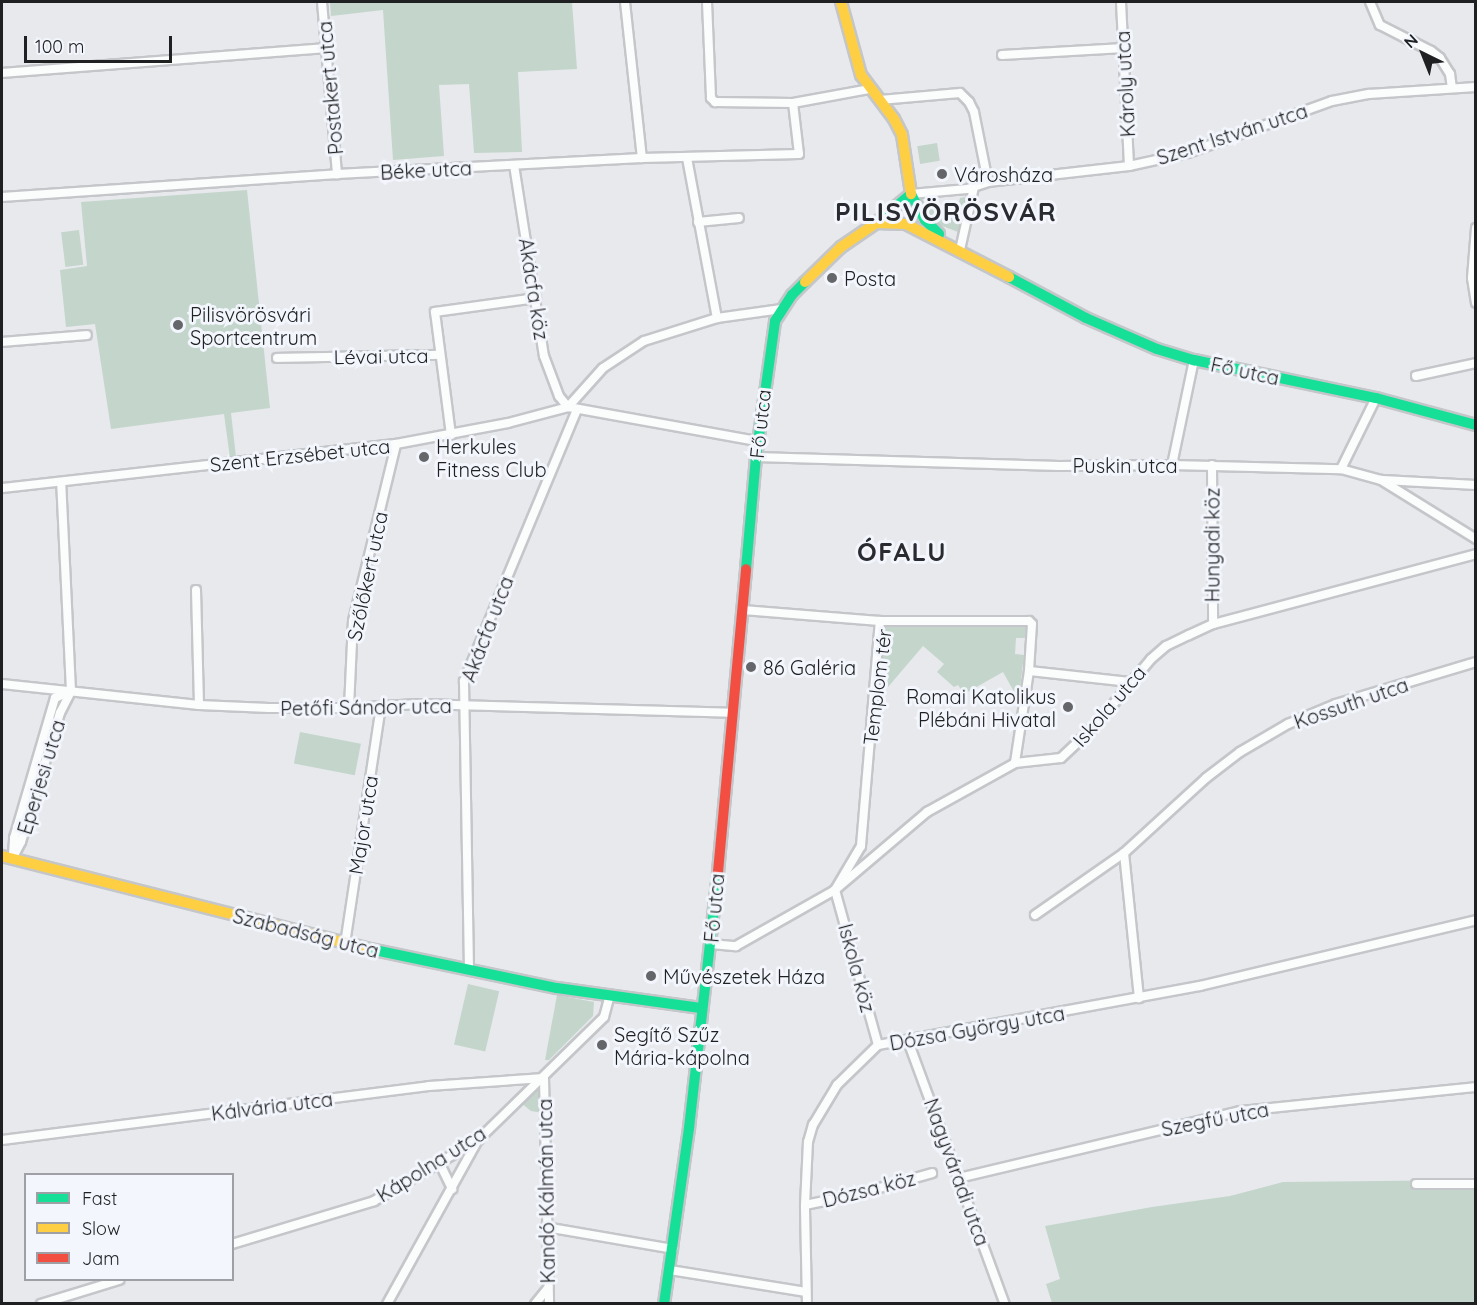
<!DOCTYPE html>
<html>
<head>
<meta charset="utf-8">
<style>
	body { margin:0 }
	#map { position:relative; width:1477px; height:1305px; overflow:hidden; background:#e7e9ed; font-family:Quicksand,sans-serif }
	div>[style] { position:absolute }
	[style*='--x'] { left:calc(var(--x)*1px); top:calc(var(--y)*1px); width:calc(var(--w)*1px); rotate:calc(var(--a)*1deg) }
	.green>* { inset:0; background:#c4d5cb; transform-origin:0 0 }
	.roads { filter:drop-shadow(2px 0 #c4c6c9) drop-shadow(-2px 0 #c4c6c9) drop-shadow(0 2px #c4c6c9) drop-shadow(0 -2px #c4c6c9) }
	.street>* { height:8px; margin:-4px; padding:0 4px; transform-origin:4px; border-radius:4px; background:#fbfcfc }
	.fast>* { height:10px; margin:-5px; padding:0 5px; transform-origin:5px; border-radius:5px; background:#16e098 }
	.slow>* { height:10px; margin:-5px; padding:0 5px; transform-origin:5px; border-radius:5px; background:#ffcf43 }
	.jam>* { height:10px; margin:-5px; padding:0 5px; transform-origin:5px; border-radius:5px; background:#f24e42 }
	.dots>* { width:16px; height:16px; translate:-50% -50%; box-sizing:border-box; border:3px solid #f3f6fd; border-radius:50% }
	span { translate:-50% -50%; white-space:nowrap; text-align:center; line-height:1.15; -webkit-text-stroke:6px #f3f6fd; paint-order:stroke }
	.street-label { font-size:20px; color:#1e2022 }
	.poi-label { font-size:20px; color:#1e2022 }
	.left { translate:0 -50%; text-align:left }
	.right { translate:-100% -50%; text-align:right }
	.district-label { font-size:26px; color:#292b30; font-weight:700; letter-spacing:1.5px }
	.frame { position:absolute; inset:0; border:3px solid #1e2022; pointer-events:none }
	.legend { position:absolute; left:24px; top:1173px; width:210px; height:108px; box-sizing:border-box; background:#f3f6fd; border:2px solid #9ea0a5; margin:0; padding:8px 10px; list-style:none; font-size:18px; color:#1e2022 }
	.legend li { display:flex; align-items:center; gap:12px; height:30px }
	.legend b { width:30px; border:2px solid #9ea0a5 }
	.north { position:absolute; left:1393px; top:24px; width:60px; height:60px; -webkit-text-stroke:4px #f3f6fd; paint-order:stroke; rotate:317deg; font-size:16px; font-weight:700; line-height:24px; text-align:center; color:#1e2022 }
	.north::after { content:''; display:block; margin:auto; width:21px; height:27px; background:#1e2022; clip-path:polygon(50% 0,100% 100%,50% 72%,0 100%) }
	.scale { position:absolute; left:24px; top:36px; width:148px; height:27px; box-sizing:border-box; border:3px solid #1e2022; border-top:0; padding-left:8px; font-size:18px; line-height:21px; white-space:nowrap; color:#1e2022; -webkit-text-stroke:4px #f3f6fd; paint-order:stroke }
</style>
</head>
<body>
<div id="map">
	<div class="green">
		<i style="clip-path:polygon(330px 2px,572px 2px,577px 69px,518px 72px,522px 152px,474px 153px,469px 84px,439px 85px,444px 156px,393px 160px,383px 10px,331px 16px)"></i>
		<i style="left:937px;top:143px;width:18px;height:20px;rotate:81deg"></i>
		<i style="clip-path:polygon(247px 190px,270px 408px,231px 413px,236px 457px,230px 458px,224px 414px,111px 429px,95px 324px,66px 327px,60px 270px,87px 266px,81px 202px)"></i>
		<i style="clip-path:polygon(966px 197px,958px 232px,937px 224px,924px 206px,934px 206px,940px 216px,950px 217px,957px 211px,960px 198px)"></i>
		<i style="left:79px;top:230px;width:35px;height:18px;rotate:83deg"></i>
		<i style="clip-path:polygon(885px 627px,1026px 627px,1025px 638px,1016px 638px,1015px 654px,1024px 655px,1019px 696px,1017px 697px,1003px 672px,964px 694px,958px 685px,954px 687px,937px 672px,944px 664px,923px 646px,888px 687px,880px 681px)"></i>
		<i style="left:300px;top:732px;width:62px;height:32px;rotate:11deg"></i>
		<i style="left:468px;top:984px;width:32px;height:62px;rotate:13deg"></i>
		<i style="clip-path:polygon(557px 995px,594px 1002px,593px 1016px,549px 1060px,545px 1060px)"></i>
		<i style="clip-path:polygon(541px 1082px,543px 1113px,531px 1111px,520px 1102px)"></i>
		<i style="clip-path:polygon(1475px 1180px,1475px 1303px,1052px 1303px,1046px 1284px,1060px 1279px,1045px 1226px,1152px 1207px,1230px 1196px,1283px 1182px)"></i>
	</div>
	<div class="roads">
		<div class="street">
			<i style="--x:322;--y:2;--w:173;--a:85"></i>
			<i style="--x:625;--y:2;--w:157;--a:83.8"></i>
			<i style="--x:707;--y:2;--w:96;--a:87.6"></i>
			<i style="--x:711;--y:98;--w:6;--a:45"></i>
			<i style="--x:715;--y:102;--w:78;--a:0.7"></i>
			<i style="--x:793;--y:103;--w:77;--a:-10.4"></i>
			<i style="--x:1121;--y:2;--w:164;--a:87.2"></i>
			<i style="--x:1370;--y:2;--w:25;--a:67"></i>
			<i style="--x:1380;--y:25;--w:57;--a:27"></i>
			<i style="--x:1431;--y:51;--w:11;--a:38"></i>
			<i style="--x:1440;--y:58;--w:19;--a:58"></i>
			<i style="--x:1450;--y:74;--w:14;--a:82"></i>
			<i style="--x:1002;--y:55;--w:122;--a:-3.3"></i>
			<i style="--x:2;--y:73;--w:325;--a:-4.4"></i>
			<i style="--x:880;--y:100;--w:80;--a:-5"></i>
			<i style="--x:960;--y:93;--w:13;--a:45"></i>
			<i style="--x:969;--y:102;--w:11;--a:63"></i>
			<i style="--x:974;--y:112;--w:71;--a:78.7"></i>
			<i style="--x:687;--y:158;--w:163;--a:79.4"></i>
			<i style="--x:514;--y:165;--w:193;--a:81.1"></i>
			<i style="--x:544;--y:356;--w:43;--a:69.4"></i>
			<i style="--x:559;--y:396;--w:14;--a:51"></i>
			<i style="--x:568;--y:407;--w:192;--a:10.2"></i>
			<i style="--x:911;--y:194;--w:56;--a:-5.1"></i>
			<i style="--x:967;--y:189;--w:22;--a:-18"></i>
			<i style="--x:988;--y:182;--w:142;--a:-6.5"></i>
			<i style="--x:1129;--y:166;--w:60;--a:-12.4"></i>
			<i style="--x:1188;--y:153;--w:153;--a:-19.9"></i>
			<i style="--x:1332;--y:101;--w:38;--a:-11"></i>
			<i style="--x:1369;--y:94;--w:107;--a:-3.7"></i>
			<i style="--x:2;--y:197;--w:336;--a:-3.9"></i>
			<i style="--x:337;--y:174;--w:305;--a:-3"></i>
			<i style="--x:642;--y:158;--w:157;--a:-1.5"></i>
			<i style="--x:799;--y:154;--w:51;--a:-96.7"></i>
			<i style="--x:698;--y:222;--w:41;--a:-5.6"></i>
			<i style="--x:1476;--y:228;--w:50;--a:94.6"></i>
			<i style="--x:1472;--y:278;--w:25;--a:81"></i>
			<i style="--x:960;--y:250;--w:65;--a:-77.5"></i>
			<i style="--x:2;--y:342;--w:85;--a:-4.7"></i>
			<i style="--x:277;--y:358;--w:163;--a:-1.1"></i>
			<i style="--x:1416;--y:376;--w:61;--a:-12.2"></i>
			<i style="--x:451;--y:435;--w:124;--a:-97.4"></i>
			<i style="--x:435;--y:312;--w:102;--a:-7.9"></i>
			<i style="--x:756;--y:457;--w:303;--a:1.7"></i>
			<i style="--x:1059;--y:466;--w:113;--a:-0.5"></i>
			<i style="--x:1172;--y:465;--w:169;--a:1.4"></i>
			<i style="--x:1341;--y:469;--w:41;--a:15.4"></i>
			<i style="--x:1381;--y:480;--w:112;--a:31.8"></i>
			<i style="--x:1172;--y:465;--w:107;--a:-78.2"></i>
			<i style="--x:1212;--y:465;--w:159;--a:89.6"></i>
			<i style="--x:1341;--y:469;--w:79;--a:-63.8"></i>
			<i style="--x:1383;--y:480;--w:93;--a:3.1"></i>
			<i style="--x:2;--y:488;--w:396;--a:-6.4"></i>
			<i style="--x:396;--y:444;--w:114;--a:-10.6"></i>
			<i style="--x:508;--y:423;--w:62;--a:-14.9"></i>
			<i style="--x:568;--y:407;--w:52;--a:-48.1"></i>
			<i style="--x:603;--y:368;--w:49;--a:-33.4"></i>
			<i style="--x:644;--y:341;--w:77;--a:-17.5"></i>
			<i style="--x:717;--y:318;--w:65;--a:-8"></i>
			<i style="--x:196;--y:590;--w:115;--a:88.5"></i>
			<i style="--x:743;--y:610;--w:137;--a:4.6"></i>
			<i style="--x:880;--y:621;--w:149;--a:0"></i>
			<i style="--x:1029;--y:621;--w:4;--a:45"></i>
			<i style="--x:1032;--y:624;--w:47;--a:93.7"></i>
			<i style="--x:1029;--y:671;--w:93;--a:98.7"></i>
			<i style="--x:1029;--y:671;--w:102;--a:6.2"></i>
			<i style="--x:2;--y:684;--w:198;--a:6.1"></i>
			<i style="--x:199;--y:705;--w:70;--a:2.5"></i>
			<i style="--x:269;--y:708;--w:80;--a:0"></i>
			<i style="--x:349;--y:708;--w:69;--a:-3.3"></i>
			<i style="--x:418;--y:704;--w:314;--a:1.6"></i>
			<i style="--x:349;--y:708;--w:87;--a:-87.4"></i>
			<i style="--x:353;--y:621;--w:182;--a:-76.3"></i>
			<i style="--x:1124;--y:853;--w:146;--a:84.1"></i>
			<i style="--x:13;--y:854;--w:16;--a:-86"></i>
			<i style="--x:14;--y:838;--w:146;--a:-73.7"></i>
			<i style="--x:55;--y:698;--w:14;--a:-25"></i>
			<i style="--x:12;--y:859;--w:19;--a:-62"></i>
			<i style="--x:21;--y:842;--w:135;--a:-73.2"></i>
			<i style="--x:60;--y:713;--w:25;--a:-63"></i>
			<i style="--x:71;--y:691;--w:209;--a:-92.7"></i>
			<i style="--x:1035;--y:915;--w:108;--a:-34.9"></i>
			<i style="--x:1124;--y:853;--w:111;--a:-42.4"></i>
			<i style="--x:1206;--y:778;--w:43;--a:-37.4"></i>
			<i style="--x:1240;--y:752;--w:56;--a:-30.3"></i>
			<i style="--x:1288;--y:724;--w:52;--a:-22.6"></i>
			<i style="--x:1336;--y:704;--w:146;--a:-16.7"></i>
			<i style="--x:345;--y:944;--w:240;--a:-81.4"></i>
			<i style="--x:711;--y:944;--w:25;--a:5"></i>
			<i style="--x:736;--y:946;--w:114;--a:-29.5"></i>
			<i style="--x:835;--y:890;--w:121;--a:-40.3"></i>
			<i style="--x:927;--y:812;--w:101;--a:-29.1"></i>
			<i style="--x:1015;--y:763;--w:46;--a:-6.2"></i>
			<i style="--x:1061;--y:758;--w:47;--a:-43.3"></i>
			<i style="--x:1095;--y:726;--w:87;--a:-50.1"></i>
			<i style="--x:1151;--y:659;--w:20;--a:-41"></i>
			<i style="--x:1166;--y:646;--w:25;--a:-26"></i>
			<i style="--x:1189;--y:635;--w:26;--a:-25"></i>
			<i style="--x:1213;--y:624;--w:272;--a:-14.9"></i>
			<i style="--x:469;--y:969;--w:288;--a:-91"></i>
			<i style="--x:464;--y:681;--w:294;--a:-67.4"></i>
			<i style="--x:908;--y:1041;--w:280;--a:69.8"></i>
			<i style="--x:878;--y:1045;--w:161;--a:-105.5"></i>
			<i style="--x:835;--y:890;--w:51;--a:-59.4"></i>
			<i style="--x:861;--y:846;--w:226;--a:-85.2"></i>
			<i style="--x:544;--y:1078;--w:226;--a:88.7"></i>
			<i style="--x:2;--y:1140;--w:430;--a:-7.2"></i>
			<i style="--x:429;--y:1086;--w:115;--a:-4"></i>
			<i style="--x:440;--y:1164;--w:28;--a:64"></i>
			<i style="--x:959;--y:1178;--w:289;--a:-13.4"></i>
			<i style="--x:1240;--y:1111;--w:237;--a:-5.8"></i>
			<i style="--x:1416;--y:1184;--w:60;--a:0"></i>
			<i style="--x:805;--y:1205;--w:54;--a:-11.7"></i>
			<i style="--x:858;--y:1194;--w:77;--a:-15.8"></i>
			<i style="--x:546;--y:1227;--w:129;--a:9.8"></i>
			<i style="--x:232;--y:1244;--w:148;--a:-16.8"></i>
			<i style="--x:374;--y:1201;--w:121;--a:-30.4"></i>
			<i style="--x:478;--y:1140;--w:176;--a:-44.3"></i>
			<i style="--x:604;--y:1017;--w:23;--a:-75"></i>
			<i style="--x:670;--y:1270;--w:138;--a:9.2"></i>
			<i style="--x:41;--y:1304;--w:82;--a:-17.1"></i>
			<i style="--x:387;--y:1304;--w:188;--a:-61"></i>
			<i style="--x:535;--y:1304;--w:21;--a:-51"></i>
			<i style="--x:807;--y:1304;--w:99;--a:-91.2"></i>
			<i style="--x:805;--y:1205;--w:63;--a:-87.3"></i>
			<i style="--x:808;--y:1142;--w:18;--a:-74"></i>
			<i style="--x:813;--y:1125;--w:47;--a:-59"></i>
			<i style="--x:837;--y:1085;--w:57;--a:-44.3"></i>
			<i style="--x:878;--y:1045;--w:327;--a:-10.4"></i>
			<i style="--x:1200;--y:986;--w:284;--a:-13.4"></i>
		</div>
		<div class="fast">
			<i style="--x:877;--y:222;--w:44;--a:-39.5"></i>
			<i style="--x:911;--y:194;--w:30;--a:62"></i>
			<i style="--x:925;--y:220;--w:20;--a:45"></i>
			<i style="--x:1009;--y:277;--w:87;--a:28"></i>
			<i style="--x:1086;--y:318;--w:77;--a:23.6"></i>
			<i style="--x:1157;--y:349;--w:39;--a:17"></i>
			<i style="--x:1194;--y:360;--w:186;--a:11.8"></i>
			<i style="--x:1376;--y:398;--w:104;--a:15.1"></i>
			<i style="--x:746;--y:569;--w:112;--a:-84.9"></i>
			<i style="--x:756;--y:457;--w:137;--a:-82"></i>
			<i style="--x:775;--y:321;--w:31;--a:-57"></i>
			<i style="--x:792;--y:295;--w:18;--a:-45"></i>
			<i style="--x:365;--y:948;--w:196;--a:11.8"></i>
			<i style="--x:557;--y:988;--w:145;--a:7.9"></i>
			<i style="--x:664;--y:1304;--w:178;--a:-81.9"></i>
			<i style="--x:689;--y:1128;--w:258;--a:-83.5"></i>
		</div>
		<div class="slow">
			<i style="--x:841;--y:2;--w:76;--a:74.7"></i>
			<i style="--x:861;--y:75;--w:55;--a:53.1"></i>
			<i style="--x:894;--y:119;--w:18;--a:63"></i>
			<i style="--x:902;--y:135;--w:60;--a:81.3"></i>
			<i style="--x:805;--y:282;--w:50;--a:-44.2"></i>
			<i style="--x:841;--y:247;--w:42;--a:-34.4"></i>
			<i style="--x:876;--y:223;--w:30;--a:2"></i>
			<i style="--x:906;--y:224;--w:116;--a:27.2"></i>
			<i style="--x:2;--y:856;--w:374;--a:14.2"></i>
		</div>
		<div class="jam">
			<i style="--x:718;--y:872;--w:304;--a:-84.7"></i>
		</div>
	</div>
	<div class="dots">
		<i style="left:942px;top:174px;background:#646669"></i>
		<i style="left:832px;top:278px;background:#646669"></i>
		<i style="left:178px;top:325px;background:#646669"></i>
		<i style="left:424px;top:457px;background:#646669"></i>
		<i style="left:751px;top:667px;background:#646669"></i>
		<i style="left:1068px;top:707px;background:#646669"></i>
		<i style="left:651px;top:976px;background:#646669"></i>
		<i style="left:602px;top:1045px;background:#646669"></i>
	</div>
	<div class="street-label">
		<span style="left:1125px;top:84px;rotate:-93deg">Károly utca</span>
		<span style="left:330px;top:88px;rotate:-95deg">Postakert utca</span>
		<span style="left:1232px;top:134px;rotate:-18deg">Szent István utca</span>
		<span style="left:426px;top:170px;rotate:-3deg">Béke utca</span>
		<span style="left:534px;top:289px;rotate:81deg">Akácfa köz</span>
		<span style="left:381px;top:356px;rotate:-1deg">Lévai utca</span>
		<span style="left:1245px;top:371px;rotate:12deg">Fő utca</span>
		<span style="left:760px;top:424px;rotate:-84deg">Fő utca</span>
		<span style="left:300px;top:455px;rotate:-6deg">Szent Erzsébet utca</span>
		<span style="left:1125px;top:465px">Puskin utca</span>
		<span style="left:1212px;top:545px;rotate:-90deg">Hunyadi köz</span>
		<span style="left:367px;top:576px;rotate:-78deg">Szőlőkert utca</span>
		<span style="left:487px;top:629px;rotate:-69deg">Akácfa utca</span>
		<span style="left:877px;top:687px;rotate:-83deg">Templom tér</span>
		<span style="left:1351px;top:703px;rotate:-19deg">Kossuth utca</span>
		<span style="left:1109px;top:706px;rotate:-49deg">Iskola utca</span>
		<span style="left:366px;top:707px;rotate:-1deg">Petőfi Sándor utca</span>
		<span style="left:41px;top:777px;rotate:-73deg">Eperjesi utca</span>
		<span style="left:363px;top:825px;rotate:-81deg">Major utca</span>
		<span style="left:714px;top:908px;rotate:-85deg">Fő utca</span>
		<span style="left:306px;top:933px;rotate:14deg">Szabadság utca</span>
		<span style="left:857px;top:968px;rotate:75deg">Iskola köz</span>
		<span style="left:977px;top:1028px;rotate:-10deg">Dózsa György utca</span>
		<span style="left:272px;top:1106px;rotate:-7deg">Kálvária utca</span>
		<span style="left:1215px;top:1119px;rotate:-11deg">Szegfű utca</span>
		<span style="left:431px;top:1164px;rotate:-32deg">Kápolna utca</span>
		<span style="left:957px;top:1172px;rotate:70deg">Nagyváradi utca</span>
		<span style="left:869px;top:1189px;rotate:-14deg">Dózsa köz</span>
		<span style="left:546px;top:1191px;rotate:-91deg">Kandó Kálmán utca</span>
	</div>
	<div class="poi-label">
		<span class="left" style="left:954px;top:174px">Városháza</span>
		<span class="left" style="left:844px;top:278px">Posta</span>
		<span class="left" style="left:190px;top:326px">Pilisvörösvári<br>Sportcentrum</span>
		<span class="left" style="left:436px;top:458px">Herkules<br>Fitness Club</span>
		<span class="left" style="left:763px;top:667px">86 Galéria</span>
		<span class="right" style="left:1056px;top:708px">Romai Katolikus<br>Plébáni Hivatal</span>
		<span class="left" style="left:663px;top:976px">Művészetek Háza</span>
		<span class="left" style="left:614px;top:1046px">Segítő Szűz<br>Mária-kápolna</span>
	</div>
	<div class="district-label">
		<span style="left:946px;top:212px">PILISVÖRÖSVÁR</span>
		<span style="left:902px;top:552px">ÓFALU</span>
	</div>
	<div class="frame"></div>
	<ul class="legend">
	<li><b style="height:8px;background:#16e098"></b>Fast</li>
	<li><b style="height:8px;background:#ffcf43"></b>Slow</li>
	<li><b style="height:8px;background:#f24e42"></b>Jam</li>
	</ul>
	<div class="north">N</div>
	<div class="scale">100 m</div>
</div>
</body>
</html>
